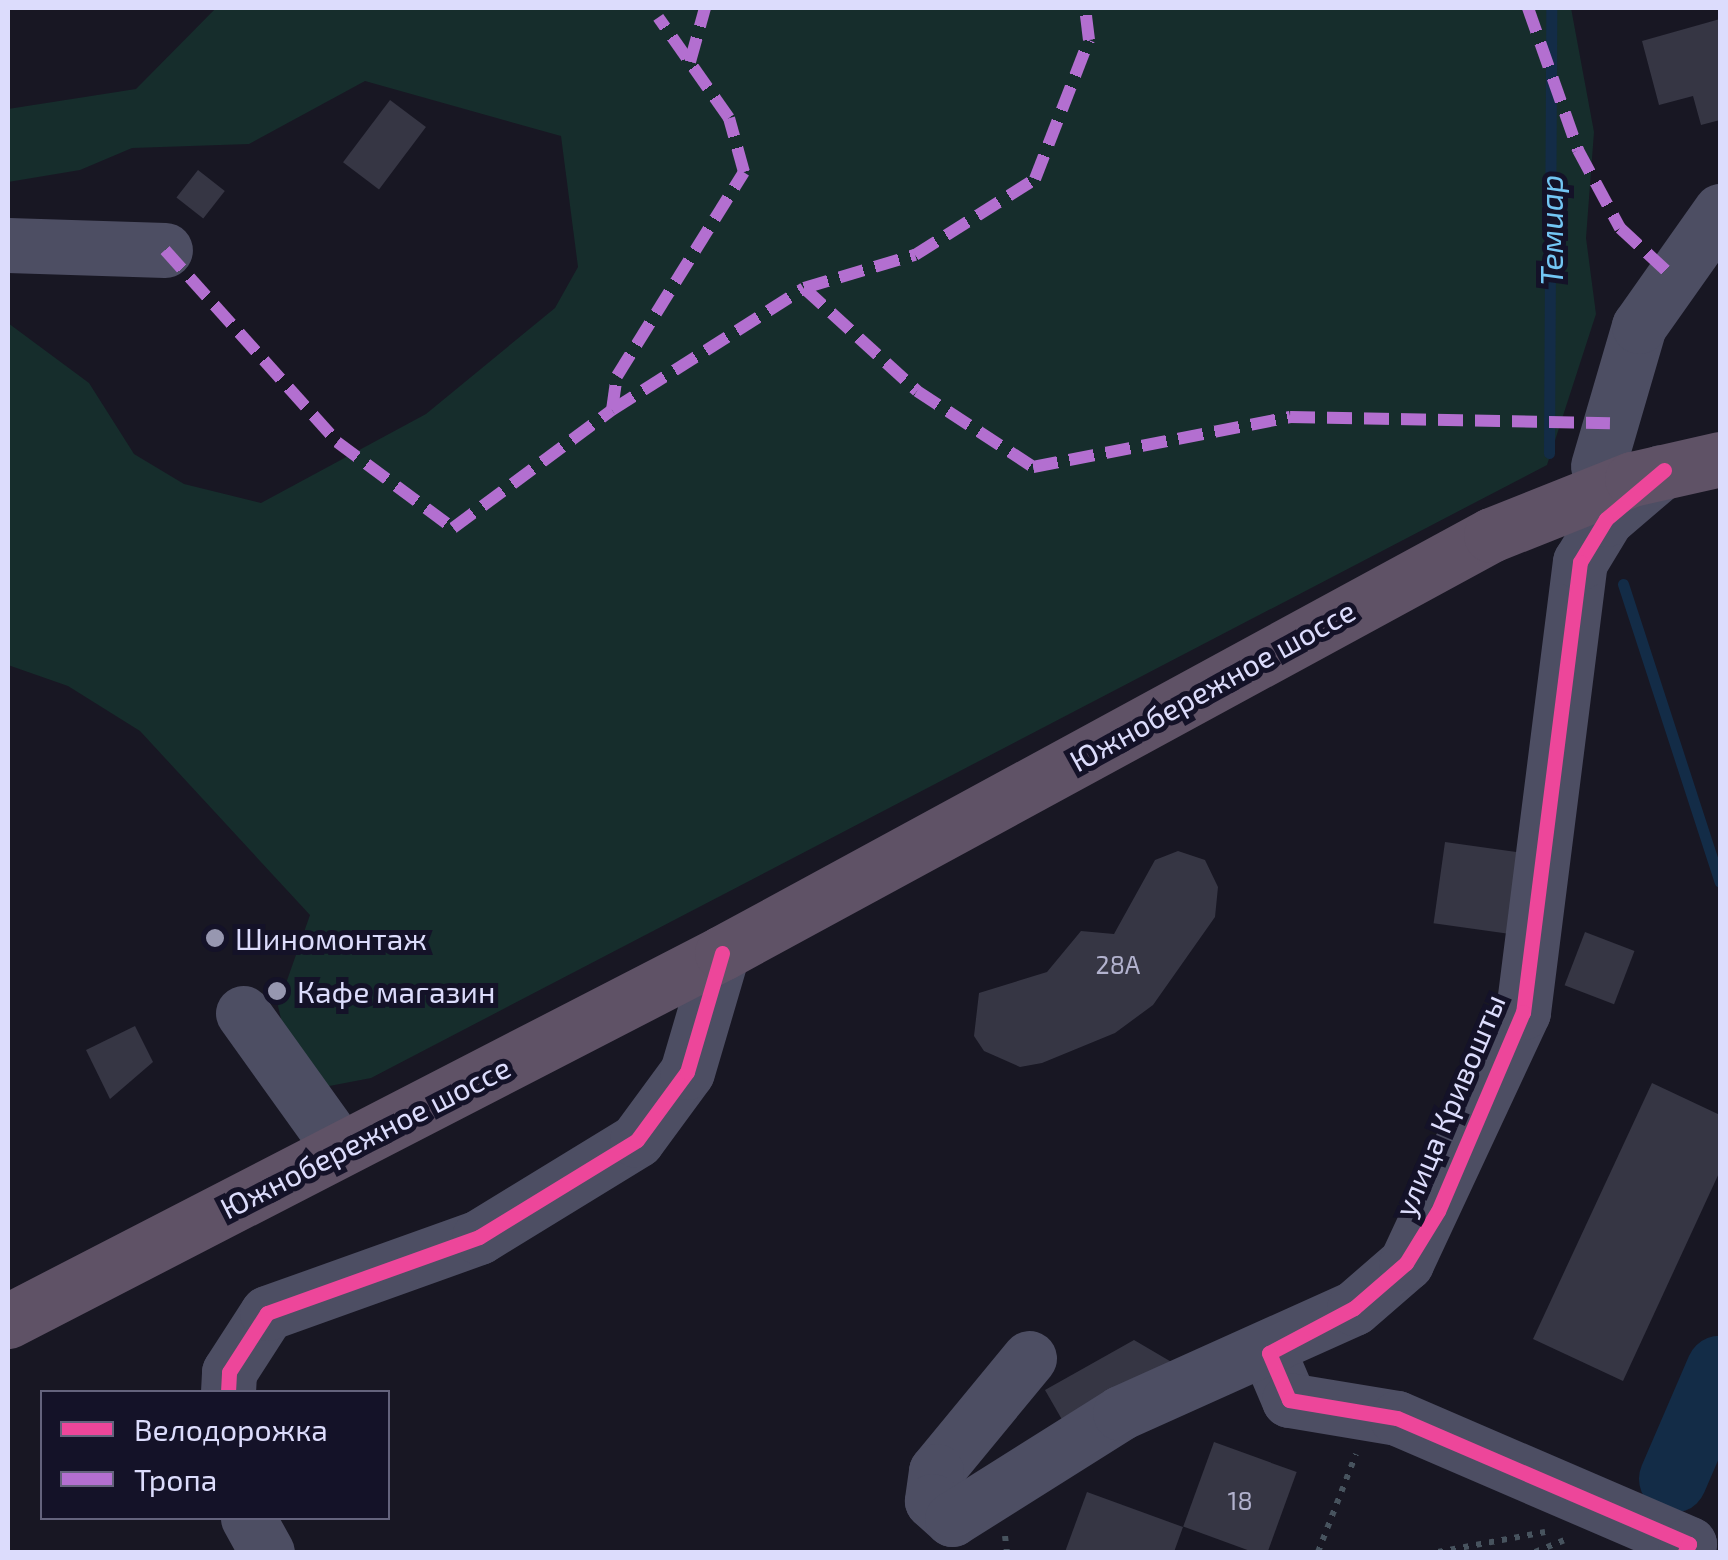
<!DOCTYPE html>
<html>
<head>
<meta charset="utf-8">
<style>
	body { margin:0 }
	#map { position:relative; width:1728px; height:1560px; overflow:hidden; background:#181723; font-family:"Exo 2",sans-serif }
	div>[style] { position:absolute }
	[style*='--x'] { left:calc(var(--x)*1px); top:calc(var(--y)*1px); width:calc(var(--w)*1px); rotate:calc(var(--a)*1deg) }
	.green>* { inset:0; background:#162d2c }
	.stream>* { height:11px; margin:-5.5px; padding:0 5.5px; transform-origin:5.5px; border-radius:5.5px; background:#132c47 }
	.river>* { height:68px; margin:-34px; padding:0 34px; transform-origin:34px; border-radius:34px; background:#132c47 }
	.building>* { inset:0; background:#363644; transform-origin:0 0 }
	.path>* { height:6px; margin-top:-3px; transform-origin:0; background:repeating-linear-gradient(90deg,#47535e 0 5px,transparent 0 13px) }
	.minor>* { height:55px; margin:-27.5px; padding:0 27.5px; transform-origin:27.5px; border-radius:27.5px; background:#4d4e63 }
	.highway>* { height:55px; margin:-27.5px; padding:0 27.5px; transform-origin:27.5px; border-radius:27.5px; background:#5f5266 }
	.quiet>* { height:12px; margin-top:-6px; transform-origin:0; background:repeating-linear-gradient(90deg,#b36fd0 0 25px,transparent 0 37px) }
	.cycleway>* { height:15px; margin:-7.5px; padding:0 7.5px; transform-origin:7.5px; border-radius:7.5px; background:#ed469a }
	.dots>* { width:28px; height:28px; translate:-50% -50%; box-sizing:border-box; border:5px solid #141228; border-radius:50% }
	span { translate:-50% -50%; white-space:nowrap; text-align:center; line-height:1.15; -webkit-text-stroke:10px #141228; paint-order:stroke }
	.number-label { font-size:25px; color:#b2b2ce }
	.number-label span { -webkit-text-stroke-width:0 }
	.street-label { font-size:30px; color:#dcdcfc }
	.poi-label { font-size:30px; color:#dcdcfc }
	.left { translate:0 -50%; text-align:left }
	.water-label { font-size:32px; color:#73c6f4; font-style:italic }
	.frame { position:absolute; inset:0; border:10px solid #dcdcfc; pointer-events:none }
	.legend { position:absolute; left:40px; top:1390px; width:350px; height:130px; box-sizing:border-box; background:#141228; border:2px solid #64637d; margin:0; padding:12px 18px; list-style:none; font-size:30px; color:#dcdcfc }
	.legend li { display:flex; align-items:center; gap:20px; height:50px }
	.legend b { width:50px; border:2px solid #64637d }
</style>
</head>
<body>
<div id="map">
	<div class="green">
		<i style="clip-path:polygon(216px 8px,1571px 8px,1594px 132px,1586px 238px,1596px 314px,1547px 465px,371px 1078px,298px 1092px,278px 1006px,310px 915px,140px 731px,68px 686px,8px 665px,8px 323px,89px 383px,134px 454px,184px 484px,261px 503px,426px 414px,555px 308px,578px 267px,561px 136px,365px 81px,249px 144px,132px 148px,80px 170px,8px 182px,8px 109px,136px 89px)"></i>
	</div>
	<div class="stream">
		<i style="--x:1549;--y:453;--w:445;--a:-89.7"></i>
		<i style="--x:1623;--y:584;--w:313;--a:72"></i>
	</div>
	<div class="river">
		<i style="--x:1673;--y:1479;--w:119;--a:-66.7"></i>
	</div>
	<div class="building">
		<i style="clip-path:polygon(1720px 19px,1720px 120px,1701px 125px,1693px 96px,1659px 105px,1642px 41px)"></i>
		<i style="left:390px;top:100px;width:45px;height:78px;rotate:37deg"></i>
		<i style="left:198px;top:170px;width:34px;height:35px;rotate:38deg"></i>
		<i style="left:1445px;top:842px;width:81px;height:82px;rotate:8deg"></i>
		<i style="clip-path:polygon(1178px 851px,1205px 860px,1218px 887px,1215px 917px,1153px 1005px,1115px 1033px,1042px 1063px,1020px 1067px,984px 1051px,974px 1036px,979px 993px,1047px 972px,1081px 931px,1114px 934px,1155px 860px)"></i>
		<i style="left:1585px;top:932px;width:53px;height:57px;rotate:21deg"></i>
		<i style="clip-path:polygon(135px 1026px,153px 1062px,110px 1099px,86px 1050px)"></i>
		<i style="clip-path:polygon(1652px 1083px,1720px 1115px,1720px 1171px,1623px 1381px,1533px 1339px)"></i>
		<i style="clip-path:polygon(1134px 1340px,1180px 1367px,1068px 1430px,1045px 1390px)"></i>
		<i style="left:1214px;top:1442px;width:88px;height:90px;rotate:20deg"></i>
		<i style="clip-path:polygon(1087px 1492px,1183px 1527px,1174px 1552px,1065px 1552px)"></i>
	</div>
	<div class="path">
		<i style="--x:1005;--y:1536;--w:16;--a:83"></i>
		<i style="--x:1318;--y:1552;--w:105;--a:-68.8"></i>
		<i style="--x:1438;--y:1552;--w:109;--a:-10.6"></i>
		<i style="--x:1535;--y:1552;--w:31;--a:-22"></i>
	</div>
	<div class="minor">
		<i style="--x:8;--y:245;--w:157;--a:1.8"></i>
		<i style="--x:1598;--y:466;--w:146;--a:-73.7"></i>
		<i style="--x:1639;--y:326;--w:141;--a:-54.8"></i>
		<i style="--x:243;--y:1013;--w:143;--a:54.4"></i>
		<i style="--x:1269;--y:1353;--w:51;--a:66.9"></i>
		<i style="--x:1289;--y:1400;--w:109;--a:9.5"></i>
		<i style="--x:1397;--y:1418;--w:318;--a:23.3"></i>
		<i style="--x:1689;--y:1544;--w:9;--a:117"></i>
		<i style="--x:1029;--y:1358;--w:146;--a:129.5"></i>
		<i style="--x:936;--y:1471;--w:30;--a:98"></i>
		<i style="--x:932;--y:1501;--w:27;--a:42"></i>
		<i style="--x:952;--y:1519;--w:199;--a:-32.2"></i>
		<i style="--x:1120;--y:1413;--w:256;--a:-24.2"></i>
		<i style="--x:1354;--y:1308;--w:69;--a:-40.9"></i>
		<i style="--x:1406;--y:1263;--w:277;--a:-65"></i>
		<i style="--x:1523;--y:1012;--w:454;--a:-82.8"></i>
		<i style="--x:1580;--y:562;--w:50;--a:-58.8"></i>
		<i style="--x:1606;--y:519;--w:72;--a:-40.5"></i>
		<i style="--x:228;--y:1392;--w:20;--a:-87"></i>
		<i style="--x:229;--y:1372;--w:70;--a:-57.2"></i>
		<i style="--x:267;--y:1313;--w:225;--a:-19.7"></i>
		<i style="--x:479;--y:1237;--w:185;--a:-31.5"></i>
		<i style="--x:637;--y:1140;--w:84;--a:-53.7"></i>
		<i style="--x:687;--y:1072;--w:124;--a:-73.6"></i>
		<i style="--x:248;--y:1518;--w:39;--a:61"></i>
	</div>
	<div class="highway">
		<i style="--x:8;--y:1321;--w:803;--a:-27.27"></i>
		<i style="--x:722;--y:953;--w:875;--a:-28.53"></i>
		<i style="--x:1491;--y:535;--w:152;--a:-21.7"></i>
		<i style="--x:1632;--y:479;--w:90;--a:-12.8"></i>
	</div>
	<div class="quiet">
		<i style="--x:1528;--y:8;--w:151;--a:70.6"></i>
		<i style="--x:1578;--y:150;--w:89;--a:61.7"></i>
		<i style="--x:1620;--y:228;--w:72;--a:42.8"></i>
		<i style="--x:690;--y:62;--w:56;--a:-74.5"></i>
		<i style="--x:165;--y:250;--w:258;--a:48.1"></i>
		<i style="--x:337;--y:442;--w:144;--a:36.6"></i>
		<i style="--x:453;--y:528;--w:198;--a:-36.6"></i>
		<i style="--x:612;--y:410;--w:227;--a:-32.4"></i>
		<i style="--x:804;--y:288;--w:116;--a:-16.6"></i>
		<i style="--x:915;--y:255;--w:142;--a:-32.3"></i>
		<i style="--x:1035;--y:179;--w:149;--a:-68.8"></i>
		<i style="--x:1089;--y:40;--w:32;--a:-97"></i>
		<i style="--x:804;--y:288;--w:153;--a:42.3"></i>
		<i style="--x:917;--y:391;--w:139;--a:33.2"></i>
		<i style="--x:1033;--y:467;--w:262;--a:-11"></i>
		<i style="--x:1290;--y:417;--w:320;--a:1.1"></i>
		<i style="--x:612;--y:410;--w:34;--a:-82"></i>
		<i style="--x:617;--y:376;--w:240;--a:-58.1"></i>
		<i style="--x:744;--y:172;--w:56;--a:-105.5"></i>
		<i style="--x:729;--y:118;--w:123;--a:-125.1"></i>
	</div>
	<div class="cycleway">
		<i style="--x:1664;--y:470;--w:76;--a:139.8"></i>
		<i style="--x:1606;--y:519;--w:50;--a:121.2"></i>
		<i style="--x:1580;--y:562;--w:454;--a:97.2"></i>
		<i style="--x:1523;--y:1012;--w:216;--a:113.1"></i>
		<i style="--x:1438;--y:1211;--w:61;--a:121.6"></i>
		<i style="--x:1406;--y:1263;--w:69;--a:139.1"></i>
		<i style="--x:1354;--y:1308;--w:96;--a:152.1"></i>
		<i style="--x:1269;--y:1353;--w:51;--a:66.9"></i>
		<i style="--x:1289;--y:1400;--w:109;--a:9.5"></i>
		<i style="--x:1397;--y:1418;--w:318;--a:23.3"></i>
		<i style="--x:1689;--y:1544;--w:9;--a:117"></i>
		<i style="--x:228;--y:1392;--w:20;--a:-87"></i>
		<i style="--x:229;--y:1372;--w:70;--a:-57.2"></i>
		<i style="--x:267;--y:1313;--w:225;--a:-19.7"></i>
		<i style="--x:479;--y:1237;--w:185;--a:-31.5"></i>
		<i style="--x:637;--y:1140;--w:84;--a:-53.7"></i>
		<i style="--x:687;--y:1072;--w:124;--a:-73.6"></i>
	</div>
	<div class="dots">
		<i style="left:215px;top:938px;background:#9797b0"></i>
		<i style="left:277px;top:991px;background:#9797b0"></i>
	</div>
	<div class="number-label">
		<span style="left:1118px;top:964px">28А</span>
		<span style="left:1240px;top:1500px">18</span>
	</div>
	<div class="street-label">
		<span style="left:1212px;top:685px;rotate:-29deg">Южнобережное шоссе</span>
		<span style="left:1449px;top:1105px;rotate:-67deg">улица Кривошты</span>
		<span style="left:365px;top:1137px;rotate:-27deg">Южнобережное шоссе</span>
	</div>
	<div class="poi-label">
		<span class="left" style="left:235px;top:938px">Шиномонтаж</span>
		<span class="left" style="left:297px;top:991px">Кафе магазин</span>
	</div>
	<div class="water-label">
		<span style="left:1550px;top:230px;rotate:-90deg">Темиар</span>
	</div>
	<div class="frame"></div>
	<ul class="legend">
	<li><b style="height:12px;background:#ed469a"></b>Велодорожка</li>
	<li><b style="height:12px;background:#b36fd0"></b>Тропа</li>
	</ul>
</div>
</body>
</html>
